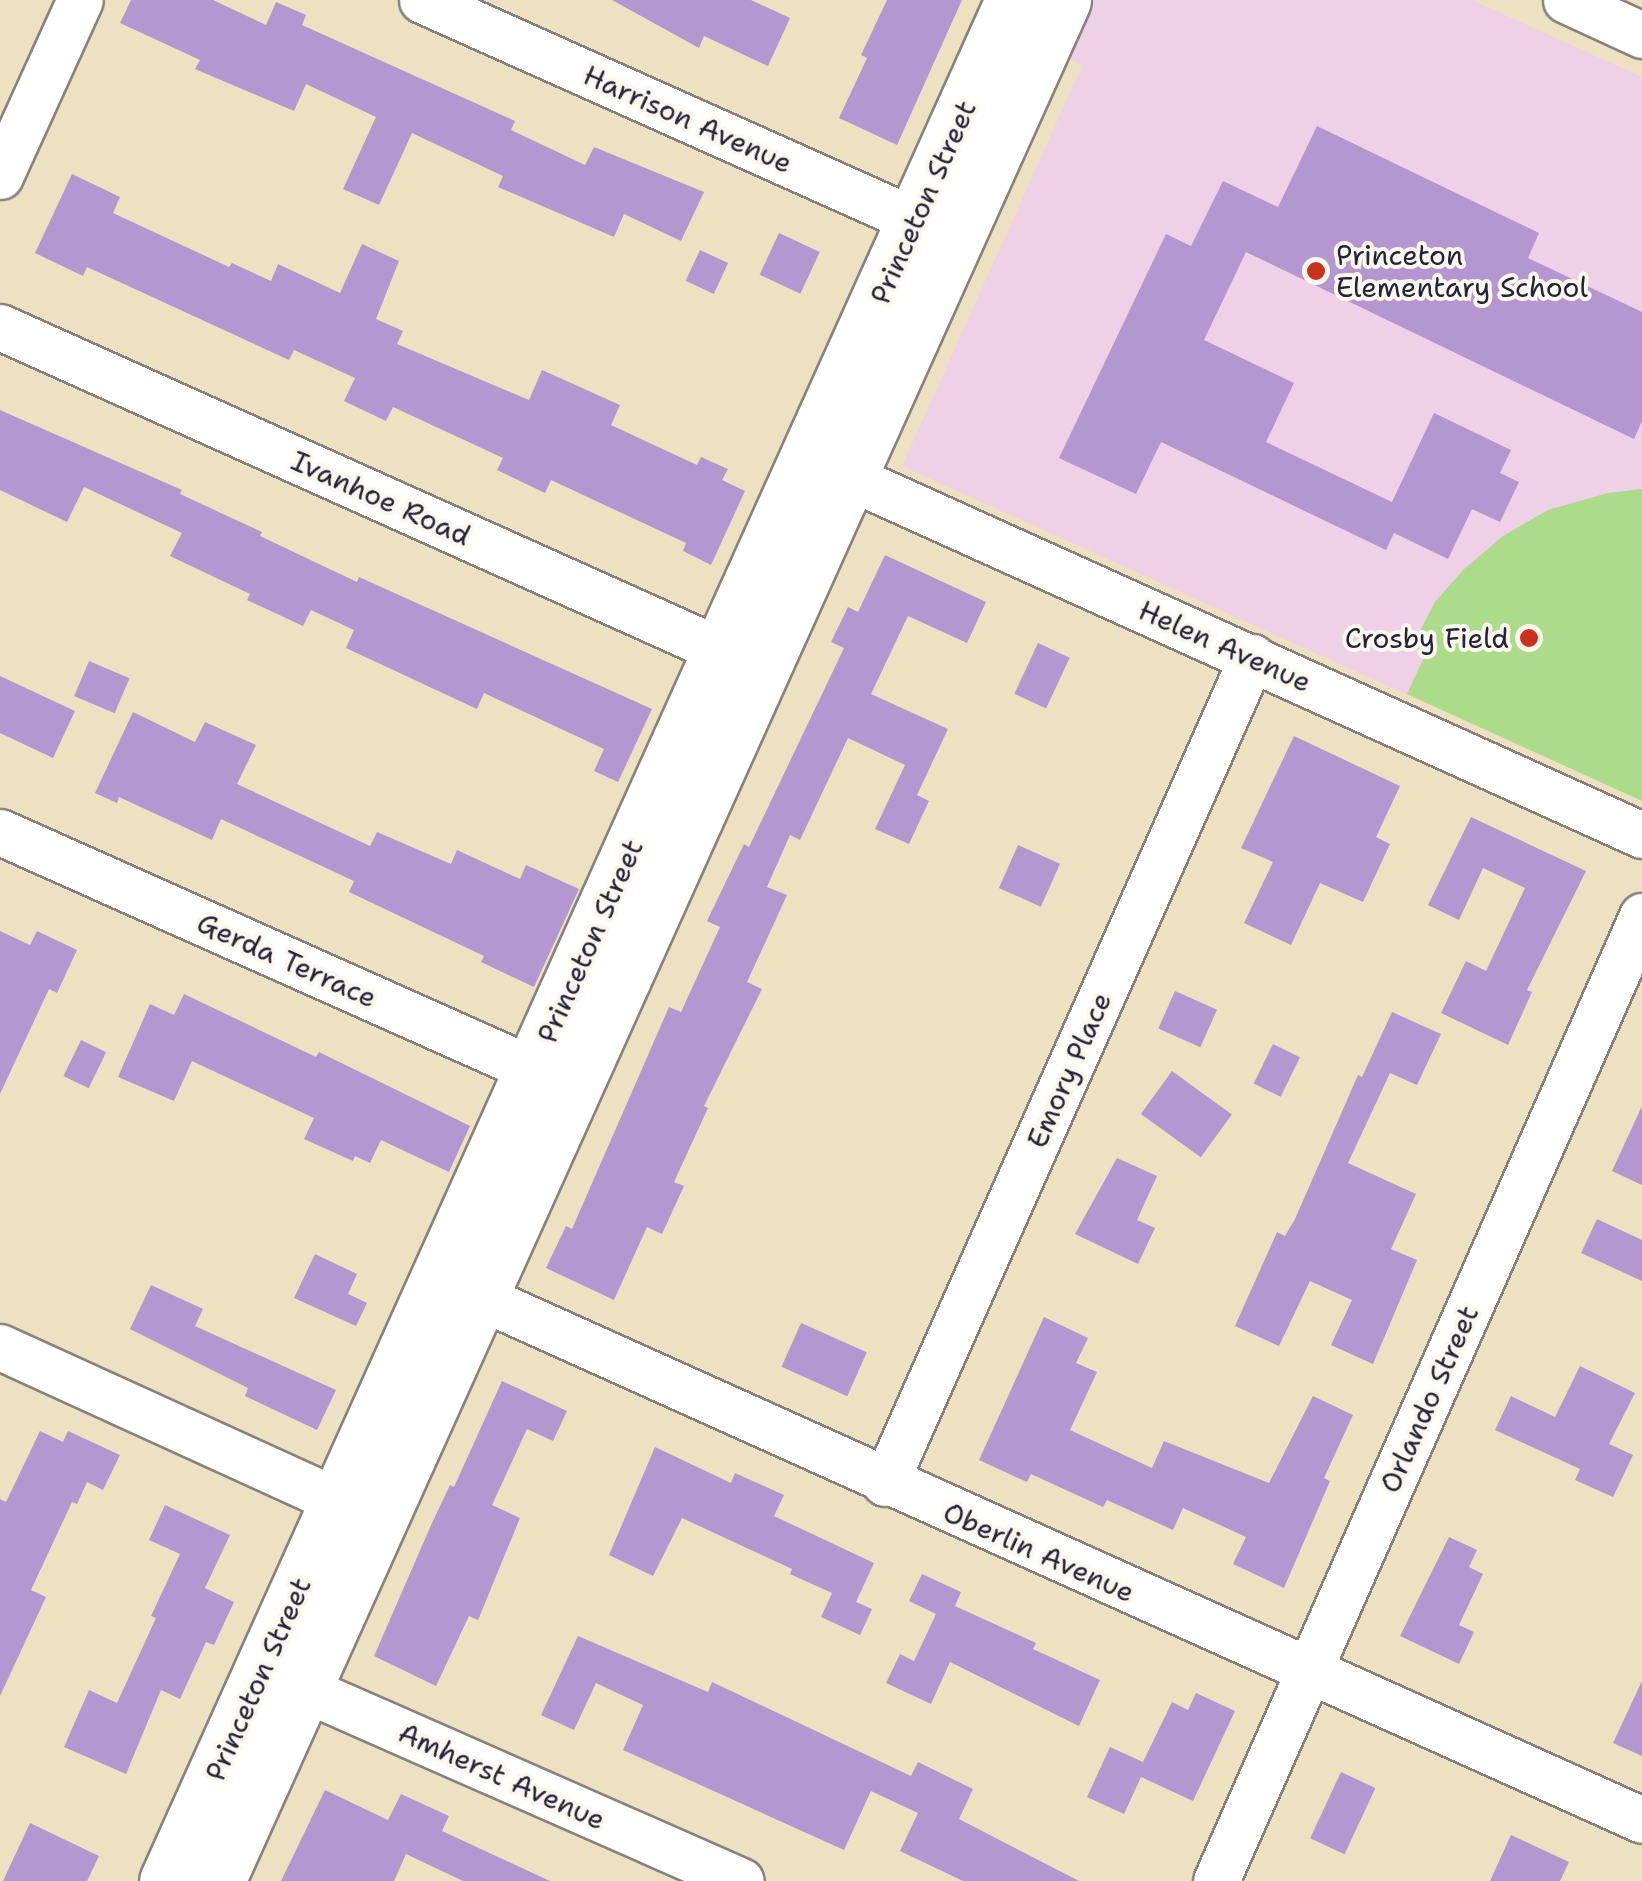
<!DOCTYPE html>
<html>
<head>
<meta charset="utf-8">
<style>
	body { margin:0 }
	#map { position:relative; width:1642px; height:1881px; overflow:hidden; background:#eee1c1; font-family:"Shantell Sans",sans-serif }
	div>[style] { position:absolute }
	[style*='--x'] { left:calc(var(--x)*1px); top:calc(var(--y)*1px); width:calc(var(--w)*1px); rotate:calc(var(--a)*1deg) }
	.built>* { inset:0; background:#eed0e7 }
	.green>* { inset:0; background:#acdb89 }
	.building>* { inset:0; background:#b496d1; transform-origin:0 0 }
	.roads { filter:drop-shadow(2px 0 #88827e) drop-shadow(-2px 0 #88827e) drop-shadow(0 2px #88827e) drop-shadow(0 -2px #88827e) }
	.minor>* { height:45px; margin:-22.5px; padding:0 22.5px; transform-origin:22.5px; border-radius:22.5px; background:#fff }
	.major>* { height:55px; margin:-27.5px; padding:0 27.5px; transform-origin:27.5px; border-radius:27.5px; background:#fff }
	.dots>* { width:28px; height:28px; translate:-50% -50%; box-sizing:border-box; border:5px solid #fbf7ec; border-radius:50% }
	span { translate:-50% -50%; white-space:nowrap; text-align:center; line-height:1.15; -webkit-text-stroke:8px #fbf7ec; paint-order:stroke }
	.street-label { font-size:28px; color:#22223b }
	.poi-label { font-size:28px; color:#22223b }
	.left { translate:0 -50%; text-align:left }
	.right { translate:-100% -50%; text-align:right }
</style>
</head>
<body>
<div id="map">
	<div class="built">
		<i style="clip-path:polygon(1089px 0,1472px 0,1642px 77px,1642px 801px,902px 466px,1082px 66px,1064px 56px)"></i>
	</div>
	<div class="green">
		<i style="clip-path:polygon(1642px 489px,1642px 801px,1407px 694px,1425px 655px,1412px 646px,1435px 602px,1463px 570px,1503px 536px,1548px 510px,1608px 493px)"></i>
	</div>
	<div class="building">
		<i style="clip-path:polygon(131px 0,213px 0,266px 25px,276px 2px,306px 15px,302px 25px,515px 121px,511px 130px,585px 165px,594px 147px,704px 192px,681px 241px,624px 214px,614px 237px,498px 187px,503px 176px,412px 133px,379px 205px,343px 189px,376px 117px,306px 84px,294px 111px,195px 69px,200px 60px,120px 23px)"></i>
		<i style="clip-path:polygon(612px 0,751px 0,790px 18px,768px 66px,704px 36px,699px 48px)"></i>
		<i style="clip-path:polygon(887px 0,962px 0,897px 145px,839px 118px,867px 58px,861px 55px)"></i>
		<i style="clip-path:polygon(1317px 126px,1539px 233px,1528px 258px,1642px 312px,1642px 421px,1634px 439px,1246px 252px,1204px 340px,1294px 383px,1266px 442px,1392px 502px,1434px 413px,1511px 450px,1500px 473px,1519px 482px,1500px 522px,1472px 509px,1448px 559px,1394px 533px,1386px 550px,1161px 442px,1136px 494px,1059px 458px,1166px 234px,1191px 246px,1223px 181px,1278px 207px)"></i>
		<i style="clip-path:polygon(72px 174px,120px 197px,113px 213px,229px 267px,232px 263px,271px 281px,278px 264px,340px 293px,362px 244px,399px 261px,376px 319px,403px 331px,397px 344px,529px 400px,542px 370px,620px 405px,611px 425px,697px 465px,701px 457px,728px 469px,722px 480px,745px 491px,711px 565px,683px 551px,686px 543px,551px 480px,545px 493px,497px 470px,503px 458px,393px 407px,386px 421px,344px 401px,355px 378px,294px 350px,289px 360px,87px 267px,83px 276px,35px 253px)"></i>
		<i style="left:779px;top:233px;width:45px;height:46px;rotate:25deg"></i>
		<i style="left:700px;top:250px;width:31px;height:34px;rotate:25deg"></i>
		<i style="clip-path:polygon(0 410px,182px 490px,180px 494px,262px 532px,260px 536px,357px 582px,359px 577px,652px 709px,618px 782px,594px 771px,604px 749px,484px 693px,477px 709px,346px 648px,354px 630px,311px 610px,303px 626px,247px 600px,250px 594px,170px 556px,182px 533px,84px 487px,67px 522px,0 490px)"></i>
		<i style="clip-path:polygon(885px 555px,986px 602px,967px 643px,908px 616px,871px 694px,948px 729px,917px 795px,929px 801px,909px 844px,875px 829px,905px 765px,848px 738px,800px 840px,790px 835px,767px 887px,787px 895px,747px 982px,762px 989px,704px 1106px,708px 1108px,674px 1182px,684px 1186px,662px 1234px,647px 1227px,614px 1300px,546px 1268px,566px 1226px,572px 1229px,669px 1007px,681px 1012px,720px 927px,707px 921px,744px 844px,749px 847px,844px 648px,831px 642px,848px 607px,858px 612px)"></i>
		<i style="left:1038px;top:643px;width:35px;height:56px;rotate:25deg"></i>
		<i style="left:89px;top:661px;width:44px;height:38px;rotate:23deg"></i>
		<i style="clip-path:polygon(0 676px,75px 711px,53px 758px,0 733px)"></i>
		<i style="clip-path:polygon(133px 712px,195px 742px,205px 722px,256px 745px,237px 784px,370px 846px,377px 832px,451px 864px,457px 850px,520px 879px,526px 865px,579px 889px,534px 987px,481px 962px,484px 956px,349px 892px,354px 881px,221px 819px,212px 840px,119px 797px,117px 803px,95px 793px)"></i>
		<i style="clip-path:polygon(1294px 736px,1400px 786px,1376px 837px,1390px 844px,1363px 902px,1320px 883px,1291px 945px,1244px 923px,1273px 862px,1241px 848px)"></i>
		<i style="clip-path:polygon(1471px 817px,1586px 871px,1527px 990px,1532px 992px,1508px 1045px,1441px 1013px,1466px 961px,1486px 971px,1525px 888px,1483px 868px,1459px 920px,1428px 905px)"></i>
		<i style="left:1018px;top:845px;width:46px;height:47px;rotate:24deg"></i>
		<i style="clip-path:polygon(0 931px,30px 945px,37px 931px,77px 950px,57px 993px,49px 989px,0 1094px)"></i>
		<i style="left:1175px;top:991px;width:46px;height:41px;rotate:24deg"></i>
		<i style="clip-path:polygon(184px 994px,316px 1057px,319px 1052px,470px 1126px,449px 1172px,381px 1140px,370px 1163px,355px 1156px,353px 1161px,304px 1139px,314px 1118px,192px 1061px,174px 1101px,118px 1077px,150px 1004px,174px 1015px)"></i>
		<i style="clip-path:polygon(1392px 1012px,1441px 1034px,1417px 1085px,1390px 1073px,1348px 1163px,1416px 1194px,1391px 1249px,1417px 1260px,1373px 1364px,1331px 1345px,1352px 1300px,1310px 1281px,1279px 1346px,1235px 1326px,1277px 1232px,1285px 1236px,1295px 1219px,1358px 1075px,1362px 1077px)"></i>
		<i style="left:81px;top:1040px;width:28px;height:40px;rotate:26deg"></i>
		<i style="left:1273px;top:1044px;width:30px;height:44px;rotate:26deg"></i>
		<i style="left:1172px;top:1071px;width:74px;height:53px;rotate:36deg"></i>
		<i style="clip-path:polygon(1642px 1106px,1642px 1185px,1612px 1171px)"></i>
		<i style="clip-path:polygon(1117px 1158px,1157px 1176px,1137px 1220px,1155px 1228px,1138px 1264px,1075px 1234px)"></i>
		<i style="clip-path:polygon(1597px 1219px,1642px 1240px,1642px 1281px,1581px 1253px)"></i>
		<i style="clip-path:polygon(315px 1254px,357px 1274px,348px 1294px,367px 1303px,356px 1326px,294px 1298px)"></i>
		<i style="clip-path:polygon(151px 1285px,203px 1309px,195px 1326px,336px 1390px,317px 1430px,245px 1396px,248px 1388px,130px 1329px)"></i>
		<i style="clip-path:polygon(1044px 1317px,1088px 1338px,1076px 1363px,1097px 1372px,1070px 1430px,1152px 1468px,1164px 1441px,1269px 1483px,1313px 1396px,1353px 1415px,1324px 1478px,1330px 1481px,1284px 1588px,1233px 1564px,1246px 1537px,1183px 1508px,1173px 1530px,1107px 1500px,1103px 1507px,1031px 1474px,1027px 1482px,979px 1460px)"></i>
		<i style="left:801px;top:1323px;width:72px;height:48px;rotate:24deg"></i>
		<i style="clip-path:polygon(1580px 1366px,1635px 1393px,1609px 1444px,1633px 1455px,1613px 1497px,1575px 1480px,1580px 1469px,1495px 1430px,1511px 1396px,1555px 1417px)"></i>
		<i style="clip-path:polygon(502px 1381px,567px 1411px,553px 1441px,527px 1429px,492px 1505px,520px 1518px,478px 1620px,469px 1616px,436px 1686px,374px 1656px,432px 1523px,450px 1485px,454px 1487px)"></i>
		<i style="clip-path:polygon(40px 1431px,63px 1442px,68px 1431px,120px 1455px,103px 1490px,87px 1482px,77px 1504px,72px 1502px,31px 1590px,46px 1597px,0 1696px,0 1499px,6px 1502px)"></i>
		<i style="clip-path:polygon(655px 1447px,731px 1483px,735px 1473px,784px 1495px,774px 1516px,874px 1563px,856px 1602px,872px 1609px,860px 1635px,821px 1617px,832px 1593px,790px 1574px,792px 1569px,682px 1518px,653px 1576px,609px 1555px)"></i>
		<i style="clip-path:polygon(165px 1505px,230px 1535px,205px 1588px,234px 1602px,214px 1645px,206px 1642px,180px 1699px,161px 1690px,126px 1774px,64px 1747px,89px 1690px,117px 1703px,156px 1618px,151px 1616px,180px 1554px,149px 1540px)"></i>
		<i style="clip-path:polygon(1449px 1537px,1477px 1550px,1469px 1567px,1483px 1574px,1459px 1625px,1474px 1632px,1459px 1664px,1400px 1636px)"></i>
		<i style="clip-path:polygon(922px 1574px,961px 1592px,955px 1606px,1036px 1643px,1033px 1649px,1100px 1680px,1079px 1726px,950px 1662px,931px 1704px,886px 1683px,900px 1654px,914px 1661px,936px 1614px,909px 1601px)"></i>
		<i style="clip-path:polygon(578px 1636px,708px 1692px,712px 1682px,911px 1776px,918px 1762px,973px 1789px,959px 1819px,1079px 1881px,963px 1881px,900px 1851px,918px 1813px,871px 1791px,844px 1850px,623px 1750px,643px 1705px,596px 1683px,574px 1730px,541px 1715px)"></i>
		<i style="clip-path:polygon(1642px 1681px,1642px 1756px,1613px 1743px)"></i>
		<i style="clip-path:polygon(1196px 1693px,1235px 1711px,1193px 1801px,1141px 1777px,1124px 1814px,1087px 1797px,1110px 1747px,1143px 1762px,1172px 1702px,1188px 1710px)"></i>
		<i style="left:1341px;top:1772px;width:38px;height:73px;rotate:25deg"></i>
		<i style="clip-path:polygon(325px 1790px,388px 1820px,401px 1794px,449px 1816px,442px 1831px,550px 1881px,463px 1881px,406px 1854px,394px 1881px,281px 1881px)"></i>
		<i style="clip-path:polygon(30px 1823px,99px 1856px,87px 1881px,3px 1881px)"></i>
		<i style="clip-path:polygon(1511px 1835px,1569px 1862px,1560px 1881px,1490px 1881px)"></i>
	</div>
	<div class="roads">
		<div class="minor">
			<i style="--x:422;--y:0;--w:573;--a:24.1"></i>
			<i style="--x:1566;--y:0;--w:84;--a:24.7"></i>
			<i style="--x:0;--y:176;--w:193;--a:-65.6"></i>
			<i style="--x:0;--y:327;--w:823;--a:24.17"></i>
			<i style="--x:818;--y:463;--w:904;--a:24.3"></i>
			<i style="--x:0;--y:832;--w:619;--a:24.04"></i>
			<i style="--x:449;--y:1283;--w:1308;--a:24.23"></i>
			<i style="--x:0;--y:1347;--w:403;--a:24.5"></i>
			<i style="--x:885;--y:1483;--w:904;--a:-66.04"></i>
			<i style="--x:273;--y:1675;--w:511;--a:23.76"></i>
			<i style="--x:1216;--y:1881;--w:1055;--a:-66.18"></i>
		</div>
		<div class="major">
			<i style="--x:167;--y:1881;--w:2062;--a:-65.78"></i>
			<i style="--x:217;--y:1881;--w:2062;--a:-65.78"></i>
		</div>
	</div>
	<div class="dots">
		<i style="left:1316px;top:271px;background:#c8321e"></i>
		<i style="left:1529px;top:638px;background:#c8321e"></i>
	</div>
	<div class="street-label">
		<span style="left:688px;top:119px;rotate:24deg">Harrison Avenue</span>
		<span style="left:923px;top:202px;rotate:-66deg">Princeton Street</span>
		<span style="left:381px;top:498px;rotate:24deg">Ivanhoe Road</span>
		<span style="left:1225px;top:646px;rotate:24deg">Helen Avenue</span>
		<span style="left:590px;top:941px;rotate:-66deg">Princeton Street</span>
		<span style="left:287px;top:960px;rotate:24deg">Gerda Terrace</span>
		<span style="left:1069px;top:1070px;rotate:-66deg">Emory Place</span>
		<span style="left:1429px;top:1399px;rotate:-66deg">Orlando Street</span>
		<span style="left:1039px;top:1552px;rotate:24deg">Oberlin Avenue</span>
		<span style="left:258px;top:1679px;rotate:-66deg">Princeton Street</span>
		<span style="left:502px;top:1776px;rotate:24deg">Amherst Avenue</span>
	</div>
	<div class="poi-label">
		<span class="left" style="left:1336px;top:271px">Princeton<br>Elementary School</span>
		<span class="right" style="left:1509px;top:638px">Crosby Field</span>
	</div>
</div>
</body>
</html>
